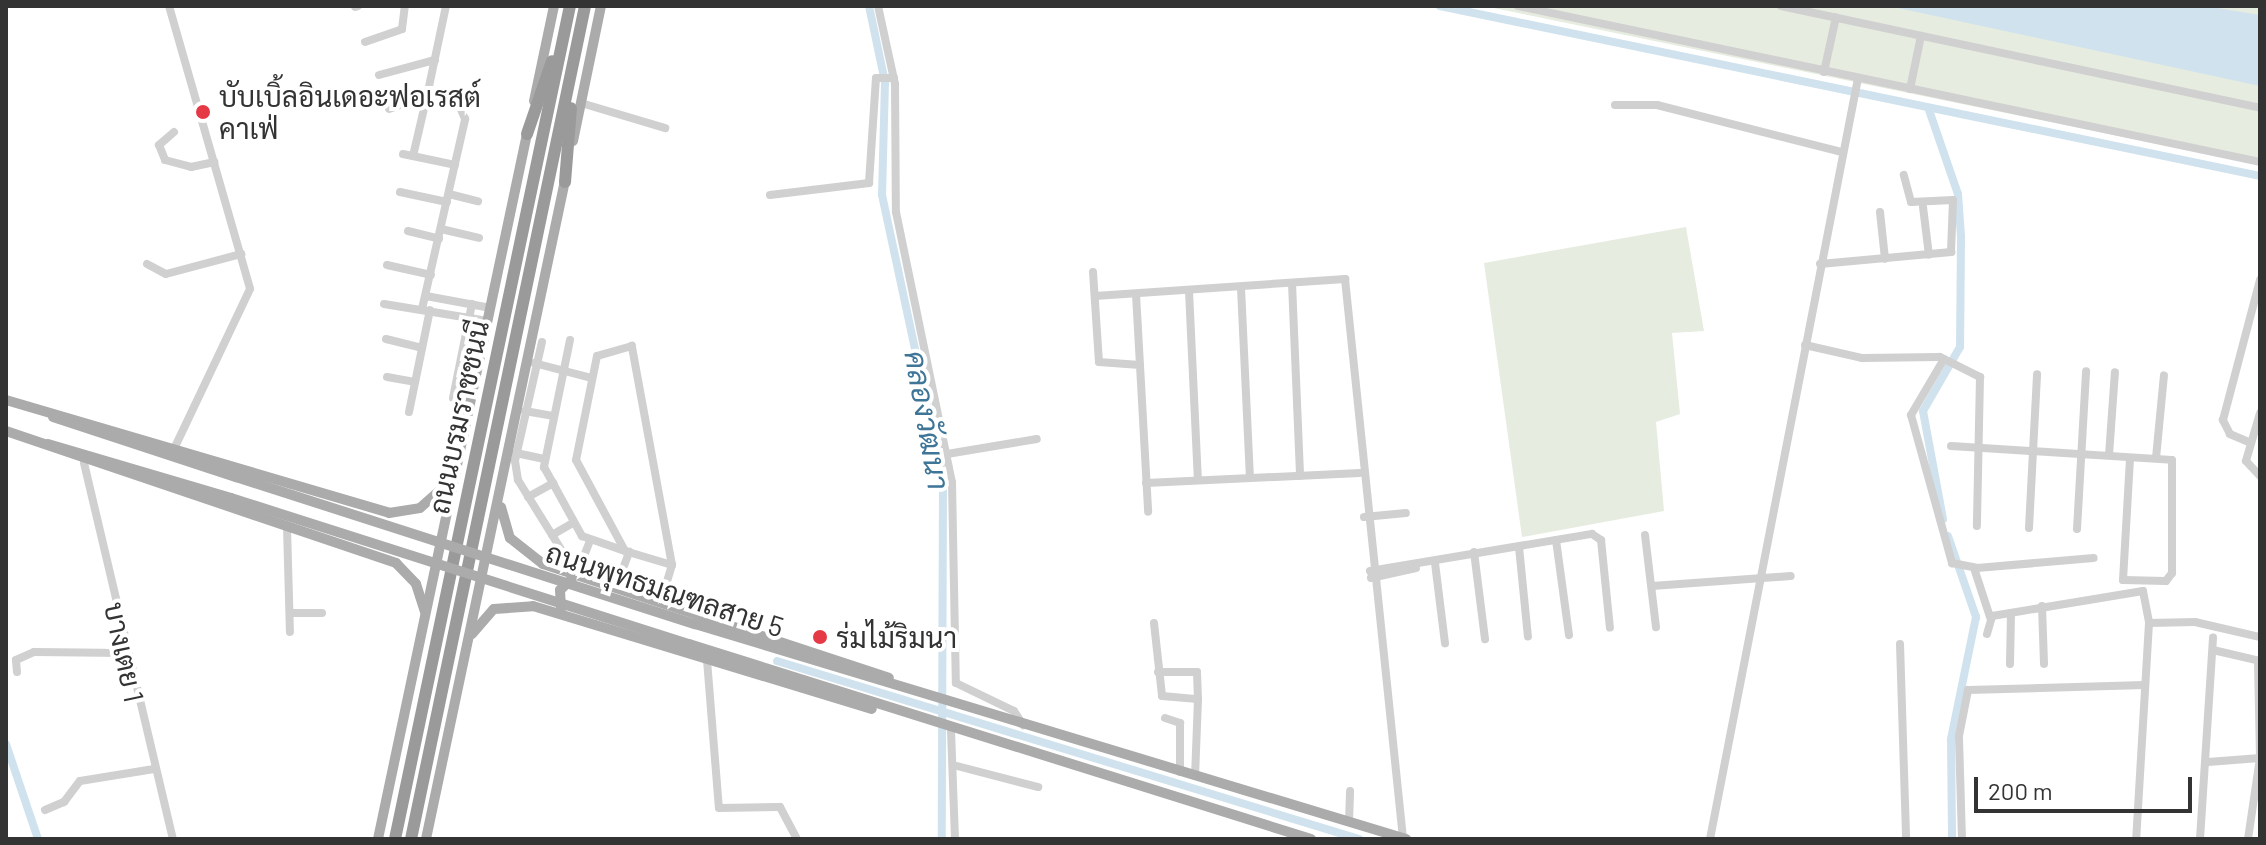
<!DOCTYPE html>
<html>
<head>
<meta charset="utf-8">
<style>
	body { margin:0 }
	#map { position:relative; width:2266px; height:845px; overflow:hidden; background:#fff; font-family:Barlow,Sarabun,sans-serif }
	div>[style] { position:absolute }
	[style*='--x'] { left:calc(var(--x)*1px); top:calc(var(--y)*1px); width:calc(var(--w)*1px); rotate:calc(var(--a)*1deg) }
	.green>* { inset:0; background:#e6ecdf }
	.water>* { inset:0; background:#cfe2ee }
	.canal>* { height:8px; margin:-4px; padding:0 4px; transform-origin:4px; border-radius:4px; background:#cfe2ee }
	.minor>* { height:8px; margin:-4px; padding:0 4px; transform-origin:4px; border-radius:4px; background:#d0d0d0 }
	.major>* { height:10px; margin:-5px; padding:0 5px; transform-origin:5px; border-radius:5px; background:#ababab }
	.highway>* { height:12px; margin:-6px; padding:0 6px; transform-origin:6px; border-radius:6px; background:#9a9a9a }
	.major-bridge>* { height:10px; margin:-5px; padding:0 5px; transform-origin:5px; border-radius:5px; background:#ababab }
	.dots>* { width:22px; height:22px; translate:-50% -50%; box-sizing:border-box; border:4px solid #fff; border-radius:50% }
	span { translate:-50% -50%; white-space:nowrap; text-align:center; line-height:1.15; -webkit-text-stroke:8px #fff; paint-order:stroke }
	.poi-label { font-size:28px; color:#333 }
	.left { translate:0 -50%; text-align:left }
	.street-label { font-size:28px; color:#333 }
	.water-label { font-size:30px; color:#3f7597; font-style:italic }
	.frame { position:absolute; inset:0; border:8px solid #333; pointer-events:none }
	.scale { position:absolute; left:1974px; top:777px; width:218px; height:36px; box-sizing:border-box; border:4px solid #333; border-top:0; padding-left:10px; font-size:24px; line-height:28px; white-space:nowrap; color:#333; -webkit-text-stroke:6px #fff; paint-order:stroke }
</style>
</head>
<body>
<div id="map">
	<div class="green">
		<i style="clip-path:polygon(1484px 6px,2260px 6px,2260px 165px)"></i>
		<i style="clip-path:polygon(1686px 227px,1704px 331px,1672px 333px,1680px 414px,1656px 422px,1664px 511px,1522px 537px,1484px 263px)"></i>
	</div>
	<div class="water">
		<i style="clip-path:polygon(1889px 6px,2205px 6px,2260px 15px,2260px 86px)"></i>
	</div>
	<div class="canal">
		<i style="--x:869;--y:6;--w:78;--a:78.1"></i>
		<i style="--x:885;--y:82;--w:113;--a:91.5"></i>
		<i style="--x:882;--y:195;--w:291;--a:77.9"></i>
		<i style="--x:943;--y:480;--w:359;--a:90.2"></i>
		<i style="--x:1440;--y:6;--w:837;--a:11.71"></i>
		<i style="--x:1929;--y:110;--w:89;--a:71"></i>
		<i style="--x:1958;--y:194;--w:43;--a:86"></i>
		<i style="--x:1961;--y:237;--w:110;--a:90.5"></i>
		<i style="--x:1960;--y:347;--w:74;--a:120"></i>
		<i style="--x:1923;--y:411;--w:110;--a:79.5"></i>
		<i style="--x:1948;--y:536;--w:86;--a:70.9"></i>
		<i style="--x:1976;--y:617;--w:125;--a:101.6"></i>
		<i style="--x:1951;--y:739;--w:100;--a:89.4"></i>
		<i style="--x:777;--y:661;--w:609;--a:17.01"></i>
		<i style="--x:6;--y:744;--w:100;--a:71.4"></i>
	</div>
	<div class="minor">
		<i style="--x:169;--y:6;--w:294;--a:74"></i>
		<i style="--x:250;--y:289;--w:175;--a:115.4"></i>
		<i style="--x:878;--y:6;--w:80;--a:77.7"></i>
		<i style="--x:895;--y:84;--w:128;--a:89.6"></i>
		<i style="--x:896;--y:212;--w:276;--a:78.3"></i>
		<i style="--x:952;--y:482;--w:201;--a:88.9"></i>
		<i style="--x:956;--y:683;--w:64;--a:25.8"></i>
		<i style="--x:1014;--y:711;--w:17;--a:57"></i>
		<i style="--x:1518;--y:6;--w:758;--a:11.87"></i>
		<i style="--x:1781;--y:6;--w:488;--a:12"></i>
		<i style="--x:355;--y:7;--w:3;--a:-18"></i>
		<i style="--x:365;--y:42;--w:39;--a:-19"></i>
		<i style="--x:402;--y:29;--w:23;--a:-83"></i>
		<i style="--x:1824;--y:72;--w:56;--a:-77.7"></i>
		<i style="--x:379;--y:75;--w:58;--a:-15"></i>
		<i style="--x:1910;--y:89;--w:54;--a:-78.3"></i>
		<i style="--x:581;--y:103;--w:88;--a:16.6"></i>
		<i style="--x:1615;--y:105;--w:42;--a:0"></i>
		<i style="--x:1657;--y:105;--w:190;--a:14.3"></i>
		<i style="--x:389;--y:109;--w:40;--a:-18.9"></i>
		<i style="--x:174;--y:132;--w:20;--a:139"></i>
		<i style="--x:159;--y:145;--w:16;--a:68"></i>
		<i style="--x:165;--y:160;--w:27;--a:15"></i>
		<i style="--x:191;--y:167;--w:24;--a:-12"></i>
		<i style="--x:403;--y:154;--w:53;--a:11.9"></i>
		<i style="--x:413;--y:156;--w:62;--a:-76.9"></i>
		<i style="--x:400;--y:192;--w:48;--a:12"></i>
		<i style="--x:449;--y:194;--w:30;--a:14"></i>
		<i style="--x:770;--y:195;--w:100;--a:-6.9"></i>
		<i style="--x:869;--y:183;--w:105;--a:-86.2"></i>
		<i style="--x:876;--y:78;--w:18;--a:0"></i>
		<i style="--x:1923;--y:207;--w:48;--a:82.9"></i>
		<i style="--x:1880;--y:212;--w:47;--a:83.9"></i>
		<i style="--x:441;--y:229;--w:39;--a:13"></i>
		<i style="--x:408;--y:231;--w:32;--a:14"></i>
		<i style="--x:147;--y:264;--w:21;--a:28"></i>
		<i style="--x:166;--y:274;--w:78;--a:-14.9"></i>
		<i style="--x:1820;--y:264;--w:132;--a:-5.2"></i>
		<i style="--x:1951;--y:252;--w:52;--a:-87.8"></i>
		<i style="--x:1953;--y:200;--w:42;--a:177.3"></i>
		<i style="--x:1911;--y:202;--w:28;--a:-105"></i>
		<i style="--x:387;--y:265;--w:45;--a:12.8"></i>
		<i style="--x:1093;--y:272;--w:90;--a:86.2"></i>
		<i style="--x:1099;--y:362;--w:41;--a:4.2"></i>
		<i style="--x:1292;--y:283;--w:193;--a:87.6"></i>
		<i style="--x:1241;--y:288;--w:190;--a:87.3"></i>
		<i style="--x:1189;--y:291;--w:189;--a:87.3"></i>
		<i style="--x:1136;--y:294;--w:218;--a:86.8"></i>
		<i style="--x:426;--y:296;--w:66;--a:10.5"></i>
		<i style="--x:1095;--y:296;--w:251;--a:-3.9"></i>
		<i style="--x:1345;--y:279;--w:562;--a:84.08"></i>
		<i style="--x:384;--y:304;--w:105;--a:9.3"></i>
		<i style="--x:422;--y:309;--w:195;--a:-77.2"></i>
		<i style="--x:465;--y:119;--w:15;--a:-113"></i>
		<i style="--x:459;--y:105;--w:33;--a:-164"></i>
		<i style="--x:427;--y:96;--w:92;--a:-78.1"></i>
		<i style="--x:386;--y:339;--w:37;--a:14"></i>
		<i style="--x:570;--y:340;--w:130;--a:101.6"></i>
		<i style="--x:544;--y:467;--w:79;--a:61.2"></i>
		<i style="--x:582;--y:536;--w:46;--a:19.2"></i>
		<i style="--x:542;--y:342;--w:122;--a:102.8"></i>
		<i style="--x:515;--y:461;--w:19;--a:81"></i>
		<i style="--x:518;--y:480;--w:84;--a:58.2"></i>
		<i style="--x:562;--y:551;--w:16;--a:43"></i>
		<i style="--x:574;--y:562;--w:140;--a:17"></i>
		<i style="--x:1805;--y:345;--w:58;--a:12.8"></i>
		<i style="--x:1862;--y:358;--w:78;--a:-0.7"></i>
		<i style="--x:1940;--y:357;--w:45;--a:26.6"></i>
		<i style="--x:1980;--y:377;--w:149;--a:91.2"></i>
		<i style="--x:1944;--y:359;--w:65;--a:120.5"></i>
		<i style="--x:1911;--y:415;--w:154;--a:74.5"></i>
		<i style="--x:1952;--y:563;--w:25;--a:11"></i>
		<i style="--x:1977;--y:568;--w:117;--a:-4.9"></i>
		<i style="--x:534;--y:363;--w:59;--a:14.7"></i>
		<i style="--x:387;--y:377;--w:28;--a:10"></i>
		<i style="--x:453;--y:398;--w:96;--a:-78.6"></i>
		<i style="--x:525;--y:411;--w:28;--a:10"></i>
		<i style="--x:409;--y:412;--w:104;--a:-78.4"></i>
		<i style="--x:2260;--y:413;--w:50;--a:106.3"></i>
		<i style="--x:2246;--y:461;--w:21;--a:47"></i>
		<i style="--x:2251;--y:443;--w:23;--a:-157"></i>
		<i style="--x:2230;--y:434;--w:16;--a:-117"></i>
		<i style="--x:2223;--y:420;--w:145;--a:-75.2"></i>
		<i style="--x:1951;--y:446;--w:221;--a:3.6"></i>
		<i style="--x:2172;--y:460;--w:113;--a:90"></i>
		<i style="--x:2172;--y:573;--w:10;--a:127"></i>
		<i style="--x:2166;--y:581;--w:43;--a:-178.7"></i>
		<i style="--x:2123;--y:580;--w:120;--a:-86.7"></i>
		<i style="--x:516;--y:453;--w:29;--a:12"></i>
		<i style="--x:947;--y:454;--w:91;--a:-9.5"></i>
		<i style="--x:2109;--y:455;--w:83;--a:-85.9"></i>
		<i style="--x:2156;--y:458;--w:83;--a:-84.5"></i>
		<i style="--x:84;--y:463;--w:386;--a:76.7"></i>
		<i style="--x:1146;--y:483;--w:214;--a:-2.7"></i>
		<i style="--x:528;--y:497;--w:29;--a:-29"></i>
		<i style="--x:1364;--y:517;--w:42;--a:-5.4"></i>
		<i style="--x:287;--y:527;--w:105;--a:88.4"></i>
		<i style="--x:2029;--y:528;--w:154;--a:-87"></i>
		<i style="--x:2077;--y:529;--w:158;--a:-86.7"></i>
		<i style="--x:552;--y:535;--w:24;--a:-30"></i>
		<i style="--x:1645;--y:535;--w:93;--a:83.2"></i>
		<i style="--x:1556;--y:540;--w:96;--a:82.2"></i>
		<i style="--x:1519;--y:547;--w:90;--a:84.3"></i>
		<i style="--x:1474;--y:552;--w:88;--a:82.8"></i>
		<i style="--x:1435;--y:563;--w:81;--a:82.9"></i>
		<i style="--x:581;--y:564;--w:25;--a:-69"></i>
		<i style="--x:1974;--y:568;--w:52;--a:71.9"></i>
		<i style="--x:1370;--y:571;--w:225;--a:-9.5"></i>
		<i style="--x:1592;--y:534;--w:11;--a:34"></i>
		<i style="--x:1601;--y:540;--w:88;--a:84.2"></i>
		<i style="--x:620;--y:577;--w:27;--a:-70"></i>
		<i style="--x:1371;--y:578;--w:46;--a:-12.5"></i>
		<i style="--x:1652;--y:586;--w:139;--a:-4.1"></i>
		<i style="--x:661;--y:601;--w:38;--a:-73"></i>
		<i style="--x:672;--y:565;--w:223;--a:-100.4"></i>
		<i style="--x:632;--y:346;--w:36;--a:164"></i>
		<i style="--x:597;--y:356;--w:106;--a:101.4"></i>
		<i style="--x:576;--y:460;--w:103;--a:61.7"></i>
		<i style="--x:625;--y:551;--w:49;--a:16.6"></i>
		<i style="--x:2042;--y:606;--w:58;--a:88"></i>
		<i style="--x:291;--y:613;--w:31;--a:0"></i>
		<i style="--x:1154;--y:623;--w:73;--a:83.7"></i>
		<i style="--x:1162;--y:696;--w:36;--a:5"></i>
		<i style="--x:1198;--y:699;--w:77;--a:92.2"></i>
		<i style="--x:2149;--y:623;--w:46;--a:-1.2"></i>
		<i style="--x:2195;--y:622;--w:67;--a:13"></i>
		<i style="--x:1987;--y:634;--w:19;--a:-74"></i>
		<i style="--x:1992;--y:616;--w:153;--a:-9.4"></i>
		<i style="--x:2143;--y:591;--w:33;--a:79"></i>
		<i style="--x:2149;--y:623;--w:216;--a:93.4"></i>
		<i style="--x:1900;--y:644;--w:195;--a:88.2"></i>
		<i style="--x:2213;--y:650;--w:48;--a:13.2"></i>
		<i style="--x:707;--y:660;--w:148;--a:85.4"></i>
		<i style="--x:719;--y:808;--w:61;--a:-0.9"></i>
		<i style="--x:780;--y:807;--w:36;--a:62"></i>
		<i style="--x:2010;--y:664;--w:51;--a:-88.9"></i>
		<i style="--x:17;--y:672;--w:12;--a:-95"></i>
		<i style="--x:16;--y:660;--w:20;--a:-24"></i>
		<i style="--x:34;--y:652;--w:91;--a:0.6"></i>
		<i style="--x:1158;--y:672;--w:39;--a:0"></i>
		<i style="--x:1197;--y:672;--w:27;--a:88"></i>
		<i style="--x:1165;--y:718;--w:16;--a:18"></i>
		<i style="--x:1180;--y:723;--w:49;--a:90"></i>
		<i style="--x:951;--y:730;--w:109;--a:87.9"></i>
		<i style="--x:2208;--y:762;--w:52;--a:-4.4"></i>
		<i style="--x:957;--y:766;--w:84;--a:14.5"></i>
		<i style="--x:45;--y:810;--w:21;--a:-23"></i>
		<i style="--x:64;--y:802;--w:26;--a:-53"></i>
		<i style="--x:80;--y:781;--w:75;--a:-9.2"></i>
		<i style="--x:1349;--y:822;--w:31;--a:-88"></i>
		<i style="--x:1710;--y:839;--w:775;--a:-78.99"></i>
		<i style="--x:1962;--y:839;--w:103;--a:-91.7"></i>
		<i style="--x:1959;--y:736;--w:47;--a:-78.9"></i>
		<i style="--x:1968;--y:690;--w:177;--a:-1.6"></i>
		<i style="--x:2200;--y:839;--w:202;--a:-86.3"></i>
		<i style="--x:2248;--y:839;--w:82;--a:-81.6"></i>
		<i style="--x:2260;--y:758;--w:97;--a:-91.2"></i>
	</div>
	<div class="major">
		<i style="--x:534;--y:101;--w:97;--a:-78.1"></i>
		<i style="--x:573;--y:141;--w:138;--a:-78.3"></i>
		<i style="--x:6;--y:400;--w:399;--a:16.4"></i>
		<i style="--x:389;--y:513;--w:31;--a:-9"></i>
		<i style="--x:420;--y:508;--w:47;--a:-41.5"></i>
		<i style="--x:53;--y:417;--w:193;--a:18.2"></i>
		<i style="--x:6;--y:431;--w:412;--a:18.7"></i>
		<i style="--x:396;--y:563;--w:29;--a:46"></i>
		<i style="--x:416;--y:584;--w:29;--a:72"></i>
		<i style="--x:48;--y:444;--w:191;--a:16.4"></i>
		<i style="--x:501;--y:507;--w:32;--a:74"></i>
		<i style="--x:510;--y:538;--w:42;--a:38.2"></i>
		<i style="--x:543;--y:564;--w:364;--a:18.2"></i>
		<i style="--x:561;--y:609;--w:19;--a:-93"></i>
		<i style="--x:560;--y:590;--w:16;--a:-43"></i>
		<i style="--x:695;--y:624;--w:743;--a:16.82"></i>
		<i style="--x:472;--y:634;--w:33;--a:-49"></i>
		<i style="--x:494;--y:609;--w:39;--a:-4"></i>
		<i style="--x:533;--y:606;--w:354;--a:16.9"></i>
		<i style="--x:689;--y:644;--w:652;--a:17.41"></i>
		<i style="--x:378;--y:839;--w:726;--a:-78.07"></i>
		<i style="--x:426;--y:839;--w:678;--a:-78.08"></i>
	</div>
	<div class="highway">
		<i style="--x:527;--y:134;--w:77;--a:-71.1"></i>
		<i style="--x:565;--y:182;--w:74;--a:-85.4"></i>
		<i style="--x:395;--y:839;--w:851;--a:-78.14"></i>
		<i style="--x:411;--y:839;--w:851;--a:-78.2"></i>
	</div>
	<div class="major-bridge">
		<i style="--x:236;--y:477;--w:482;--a:17.8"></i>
		<i style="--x:231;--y:498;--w:481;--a:17.7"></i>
	</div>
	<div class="dots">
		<i style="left:203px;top:112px;background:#e63946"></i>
		<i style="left:820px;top:637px;background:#e63946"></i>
	</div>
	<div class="poi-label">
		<span class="left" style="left:219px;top:112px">บับเบิ้ลอินเดอะฟอเรสต์<br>คาเฟ่</span>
		<span class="left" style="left:836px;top:637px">ร่มไม้ริมนา</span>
	</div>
	<div class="street-label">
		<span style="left:458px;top:417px;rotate:-78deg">ถนนบรมราชชนนี</span>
		<span style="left:665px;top:589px;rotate:18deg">ถนนพุทธมณฑลสาย 5</span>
		<span style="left:125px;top:652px;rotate:78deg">บางเตย 1</span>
	</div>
	<div class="water-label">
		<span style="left:928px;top:420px;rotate:80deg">คลองวัฒนา</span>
	</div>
	<div class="frame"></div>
	<div class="scale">200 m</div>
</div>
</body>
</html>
